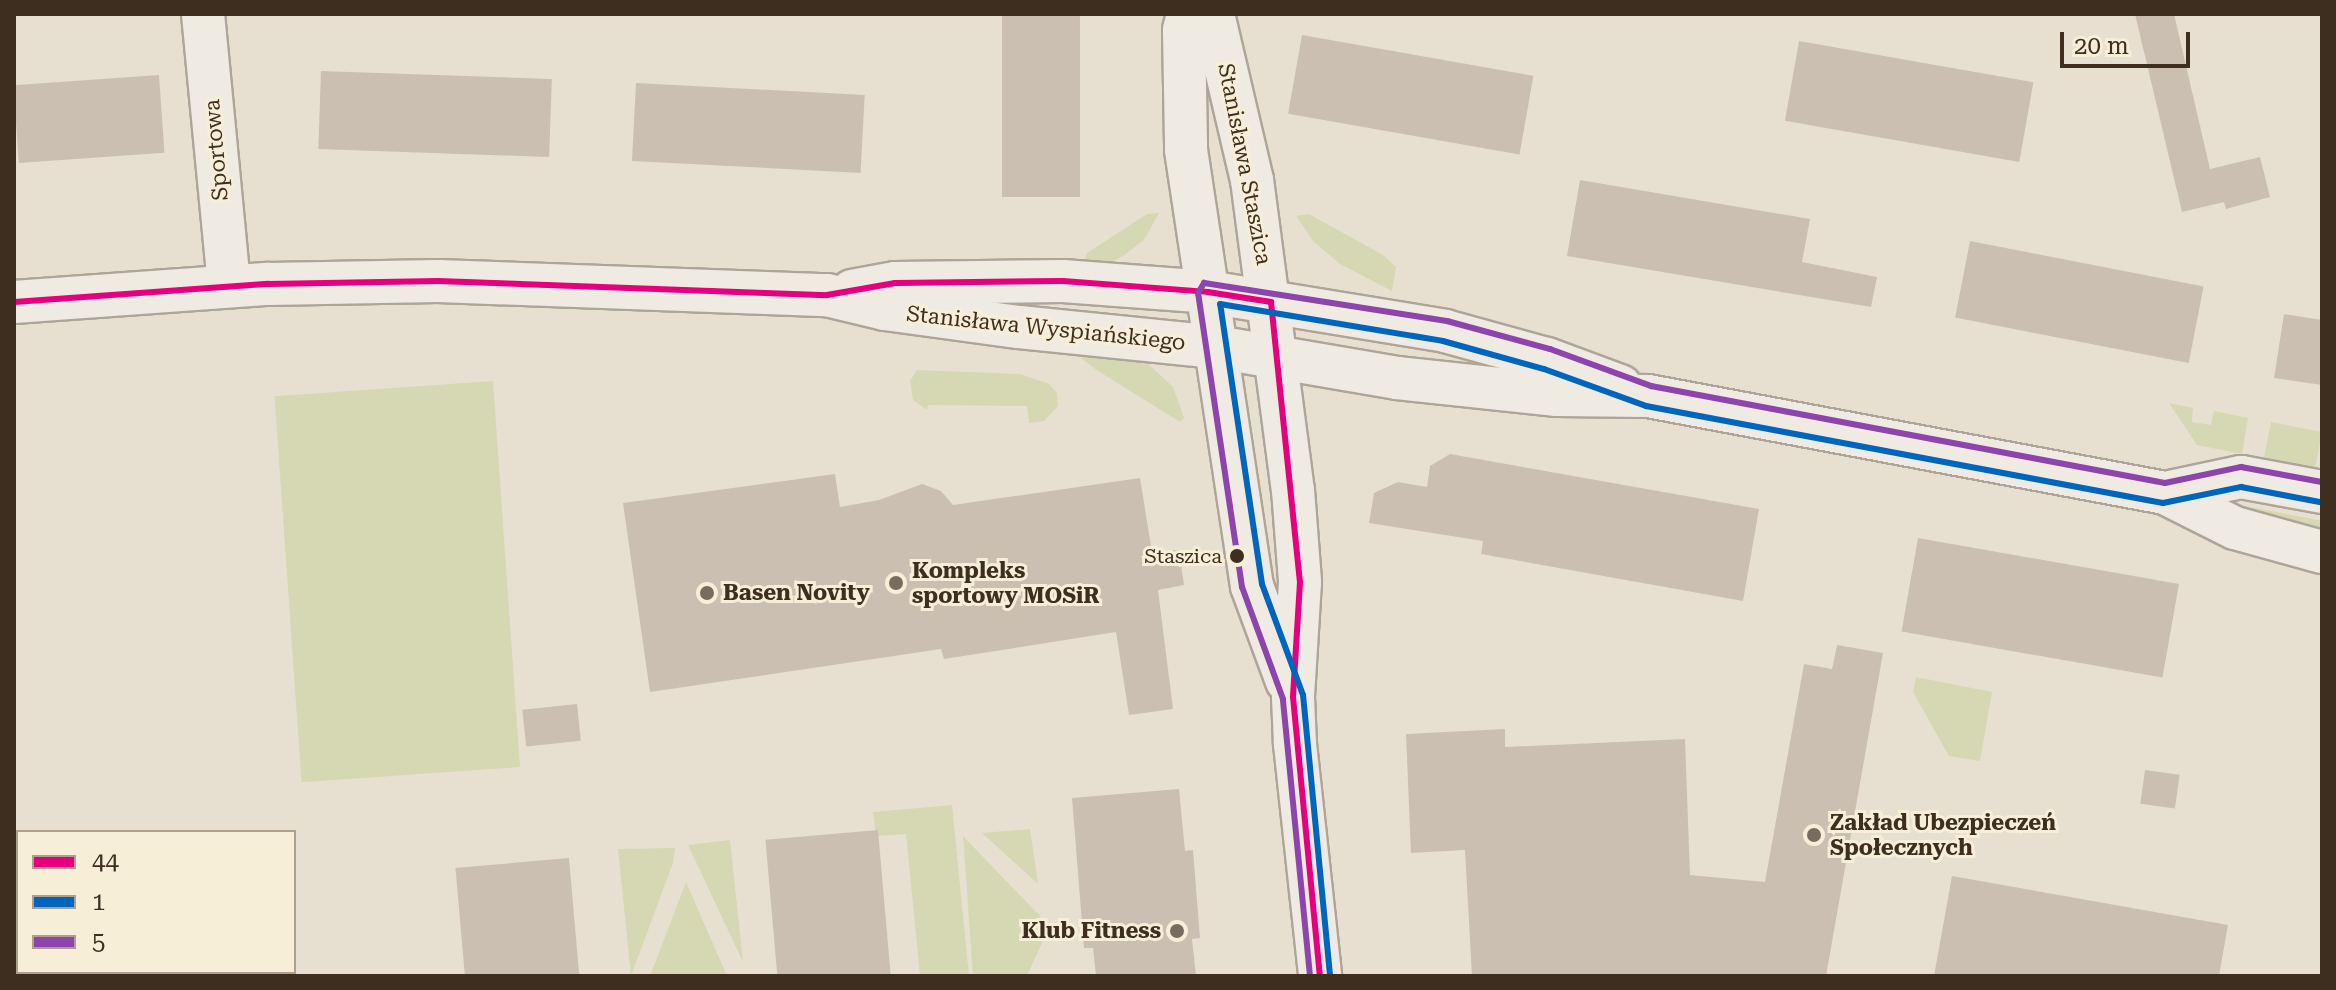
<!DOCTYPE html>
<html>
<head>
<meta charset="utf-8">
<style>
	body { margin:0 }
	#map { position:relative; width:2336px; height:990px; overflow:hidden; background:#e7e0d1; font-family:"Roboto Serif",serif }
	div>[style] { position:absolute }
	[style*='--x'] { left:calc(var(--x)*1px); top:calc(var(--y)*1px); width:calc(var(--w)*1px); rotate:calc(var(--a)*1deg) }
	.green>* { inset:0; background:#d6d7b3; transform-origin:0 0 }
	.building>* { inset:0; background:#cbbfb2; transform-origin:0 0 }
	.roads { filter:drop-shadow(2px 0 #ada599) drop-shadow(-2px 0 #ada599) drop-shadow(0 2px #ada599) drop-shadow(0 -2px #ada599) }
	.minor>* { height:42px; margin:-21px; padding:0 21px; transform-origin:21px; border-radius:21px; background:#efebe3 }
	.bus-1>* { height:6px; margin:-3px; padding:0 3px; transform-origin:3px; border-radius:3px; background:#e5007d }
	.bus-2>* { height:6px; margin:-3px; padding:0 3px; transform-origin:3px; border-radius:3px; background:#0065bd }
	.bus-3>* { height:6px; margin:-3px; padding:0 3px; transform-origin:3px; border-radius:3px; background:#8e44ad }
	.dots>* { width:22px; height:22px; translate:-50% -50%; box-sizing:border-box; border:4px solid #f7eed8; border-radius:50% }
	span { translate:-50% -50%; white-space:nowrap; text-align:center; line-height:1.15; -webkit-text-stroke:6px #f7eed8; paint-order:stroke }
	.bus-label { font-size:20px; color:#3d2e20 }
	.right { translate:-100% -50%; text-align:right }
	.street-label { font-size:22px; color:#3d2e20 }
	.poi-label { font-size:22px; color:#3d2e20; font-weight:700 }
	.left { translate:0 -50%; text-align:left }
	.frame { position:absolute; inset:0; border:16px solid #3d2e20; pointer-events:none }
	.legend { position:absolute; left:16px; top:830px; width:280px; height:144px; box-sizing:border-box; background:#f7eed8; border:2px solid #ada18e; margin:0; padding:10px 14px; list-style:none; font-size:24px; color:#3d2e20 }
	.legend li { display:flex; align-items:center; gap:16px; height:40px }
	.legend b { width:40px; border:2px solid #ada18e }
	.scale { position:absolute; left:2060px; top:32px; width:130px; height:36px; box-sizing:border-box; border:4px solid #3d2e20; border-top:0; padding-left:10px; font-size:24px; line-height:28px; white-space:nowrap; color:#3d2e20; -webkit-text-stroke:6px #f7eed8; paint-order:stroke }
</style>
</head>
<body>
<div id="map">
	<div class="green">
		<i style="clip-path:polygon(1159px 213px,1144px 240px,1123px 256px,1104px 266px,1082px 270px,1087px 253px,1147px 214px)"></i>
		<i style="clip-path:polygon(1309px 214px,1383px 255px,1396px 267px,1392px 291px,1340px 264px,1313px 241px,1296px 216px)"></i>
		<i style="clip-path:polygon(1081px 352px,1145px 361px,1173px 387px,1184px 418px,1180px 422px,1098px 371px,1082px 359px)"></i>
		<i style="clip-path:polygon(917px 370px,1020px 374px,1049px 384px,1057px 393px,1058px 406px,1044px 421px,1029px 423px,1027px 406px,928px 405px,927px 410px,913px 400px,910px 381px)"></i>
		<i style="left:493px;top:381px;width:387px;height:219px;rotate:86deg"></i>
		<i style="clip-path:polygon(2169px 403px,2193px 408px,2192px 422px,2211px 425px,2214px 411px,2248px 418px,2242px 454px,2197px 445px)"></i>
		<i style="left:2271px;top:422px;width:52px;height:37px;rotate:11deg"></i>
		<i style="clip-path:polygon(2240px 505px,2322px 521px,2322px 534px,2238px 508px)"></i>
		<i style="clip-path:polygon(1916px 677px,1992px 692px,1980px 761px,1949px 756px,1913px 692px)"></i>
		<i style="clip-path:polygon(952px 805px,969px 976px,920px 976px,906px 834px,876px 836px,873px 812px)"></i>
		<i style="clip-path:polygon(1030px 829px,1038px 884px,982px 833px)"></i>
		<i style="clip-path:polygon(963px 836px,1040px 916px,1042px 943px,1027px 976px,973px 976px)"></i>
		<i style="clip-path:polygon(730px 840px,743px 962px,688px 845px)"></i>
		<i style="clip-path:polygon(675px 848px,673px 863px,631px 976px,618px 849px)"></i>
		<i style="clip-path:polygon(686px 882px,727px 976px,650px 976px)"></i>
	</div>
	<div class="building">
		<i style="left:1002px;top:14px;width:78px;height:183px"></i>
		<i style="clip-path:polygon(2135px 14px,2174px 14px,2210px 169px,2260px 157px,2270px 197px,2226px 209px,2224px 202px,2182px 212px)"></i>
		<i style="left:1302px;top:35px;width:235px;height:80px;rotate:10deg"></i>
		<i style="left:1799px;top:41px;width:238px;height:81px;rotate:10deg"></i>
		<i style="left:321px;top:71px;width:231px;height:78px;rotate:2deg"></i>
		<i style="left:159px;top:75px;width:78px;height:146px;rotate:86deg"></i>
		<i style="left:636px;top:83px;width:229px;height:78px;rotate:3deg"></i>
		<i style="clip-path:polygon(1580px 180px,1810px 219px,1802px 262px,1877px 277px,1871px 307px,1567px 256px)"></i>
		<i style="left:1970px;top:241px;width:238px;height:78px;rotate:11deg"></i>
		<i style="clip-path:polygon(2284px 314px,2322px 320px,2322px 385px,2274px 378px)"></i>
		<i style="clip-path:polygon(1450px 454px,1759px 509px,1743px 601px,1481px 554px,1483px 541px,1369px 523px,1374px 493px,1398px 482px,1427px 487px,1430px 466px)"></i>
		<i style="clip-path:polygon(835px 474px,840px 507px,879px 500px,922px 484px,941px 491px,953px 505px,1140px 478px,1152px 552px,1179px 550px,1184px 585px,1158px 590px,1173px 709px,1129px 715px,1116px 632px,944px 659px,941px 649px,650px 692px,623px 503px)"></i>
		<i style="left:1918px;top:538px;width:265px;height:95px;rotate:10deg"></i>
		<i style="clip-path:polygon(1837px 645px,1883px 653px,1826px 976px,1472px 976px,1465px 850px,1411px 853px,1406px 734px,1505px 729px,1505px 747px,1685px 739px,1690px 875px,1765px 882px,1804px 664px,1832px 669px)"></i>
		<i style="left:577px;top:704px;width:37px;height:55px;rotate:84deg"></i>
		<i style="left:2145px;top:770px;width:35px;height:34px;rotate:8deg"></i>
		<i style="clip-path:polygon(1179px 789px,1185px 851px,1193px 850px,1200px 938px,1192px 939px,1196px 976px,1096px 976px,1093px 948px,1084px 948px,1072px 798px)"></i>
		<i style="left:878px;top:830px;width:147px;height:113px;rotate:85deg"></i>
		<i style="left:569px;top:858px;width:118px;height:114px;rotate:85deg"></i>
		<i style="clip-path:polygon(1952px 876px,2228px 925px,2219px 976px,1934px 976px)"></i>
	</div>
	<div class="roads">
		<div class="minor">
			<i style="--x:203;--y:14;--w:273;--a:84.5"></i>
			<i style="--x:1188;--y:14;--w:16;--a:104"></i>
			<i style="--x:1184;--y:30;--w:120;--a:89"></i>
			<i style="--x:1186;--y:150;--w:441;--a:81.4"></i>
			<i style="--x:1252;--y:586;--w:101;--a:69.8"></i>
			<i style="--x:1213;--y:14;--w:171;--a:76.8"></i>
			<i style="--x:1252;--y:180;--w:313;--a:82.5"></i>
			<i style="--x:1293;--y:490;--w:92;--a:85.6"></i>
			<i style="--x:1300;--y:582;--w:115;--a:93.5"></i>
			<i style="--x:1293;--y:697;--w:47;--a:87.6"></i>
			<i style="--x:1295;--y:744;--w:233;--a:83.8"></i>
			<i style="--x:852;--y:291;--w:44;--a:-10.5"></i>
			<i style="--x:895;--y:283;--w:168;--a:-0.7"></i>
			<i style="--x:1063;--y:281;--w:145;--a:4.3"></i>
			<i style="--x:1208;--y:292;--w:240;--a:9.3"></i>
			<i style="--x:1445;--y:331;--w:106;--a:15.4"></i>
			<i style="--x:1547;--y:359;--w:78;--a:20.3"></i>
			<i style="--x:14;--y:302;--w:255;--a:-4.1"></i>
			<i style="--x:268;--y:284;--w:170;--a:-1"></i>
			<i style="--x:438;--y:281;--w:389;--a:2.1"></i>
			<i style="--x:827;--y:295;--w:60;--a:13.6"></i>
			<i style="--x:885;--y:309;--w:135;--a:7.7"></i>
			<i style="--x:1019;--y:327;--w:198;--a:5.8"></i>
			<i style="--x:1216;--y:347;--w:184;--a:9.7"></i>
			<i style="--x:1397;--y:378;--w:161;--a:6.1"></i>
			<i style="--x:1557;--y:395;--w:91;--a:0.6"></i>
			<i style="--x:1648;--y:396;--w:526;--a:10.63"></i>
			<i style="--x:2165;--y:493;--w:78;--a:26.6"></i>
			<i style="--x:2235;--y:528;--w:90;--a:15.4"></i>
			<i style="--x:2165;--y:493;--w:78;--a:-11.9"></i>
			<i style="--x:2241;--y:477;--w:82;--a:10.5"></i>
		</div>
	</div>
	<div class="bus-1">
		<i style="--x:14;--y:302;--w:255;--a:-4.1"></i>
		<i style="--x:268;--y:284;--w:170;--a:-1"></i>
		<i style="--x:438;--y:281;--w:389;--a:2.1"></i>
		<i style="--x:827;--y:295;--w:69;--a:-10"></i>
		<i style="--x:895;--y:283;--w:168;--a:-0.7"></i>
		<i style="--x:1063;--y:281;--w:145;--a:4.3"></i>
		<i style="--x:1208;--y:292;--w:64;--a:9"></i>
		<i style="--x:1271;--y:302;--w:281;--a:84.1"></i>
		<i style="--x:1300;--y:582;--w:115;--a:93.5"></i>
		<i style="--x:1293;--y:697;--w:280;--a:84.5"></i>
	</div>
	<div class="bus-2">
		<i style="--x:1330;--y:975;--w:281;--a:-95.5"></i>
		<i style="--x:1303;--y:695;--w:118;--a:-110.3"></i>
		<i style="--x:1262;--y:584;--w:283;--a:-98.5"></i>
		<i style="--x:1220;--y:304;--w:226;--a:9.4"></i>
		<i style="--x:1443;--y:341;--w:105;--a:15.5"></i>
		<i style="--x:1544;--y:369;--w:109;--a:19.9"></i>
		<i style="--x:1646;--y:406;--w:526;--a:10.63"></i>
		<i style="--x:2163;--y:503;--w:80;--a:-11.6"></i>
		<i style="--x:2241;--y:487;--w:80;--a:10.8"></i>
	</div>
	<div class="bus-3">
		<i style="--x:1310;--y:976;--w:278;--a:-95.6"></i>
		<i style="--x:1283;--y:699;--w:119;--a:-110.1"></i>
		<i style="--x:1242;--y:587;--w:297;--a:-98.5"></i>
		<i style="--x:1198;--y:293;--w:12;--a:-59"></i>
		<i style="--x:1204;--y:283;--w:246;--a:8.9"></i>
		<i style="--x:1447;--y:321;--w:107;--a:15.2"></i>
		<i style="--x:1550;--y:349;--w:108;--a:20.1"></i>
		<i style="--x:1651;--y:386;--w:523;--a:10.69"></i>
		<i style="--x:2165;--y:483;--w:78;--a:-11.9"></i>
		<i style="--x:2241;--y:467;--w:82;--a:10.5"></i>
	</div>
	<div class="dots">
		<i style="left:1237px;top:556px;background:#3d2e20"></i>
		<i style="left:896px;top:583px;background:#786c5e"></i>
		<i style="left:707px;top:593px;background:#786c5e"></i>
		<i style="left:1814px;top:835px;background:#786c5e"></i>
		<i style="left:1177px;top:931px;background:#786c5e"></i>
	</div>
	<div class="bus-label">
		<span class="right" style="left:1222px;top:556px">Staszica</span>
	</div>
	<div class="street-label">
		<span style="left:216px;top:150px;rotate:-95deg">Sportowa</span>
		<span style="left:1245px;top:164px;rotate:79deg">Stanisława Staszica</span>
		<span style="left:1046px;top:328px;rotate:6deg">Stanisława Wyspiańskiego</span>
	</div>
	<div class="poi-label">
		<span class="left" style="left:912px;top:583px">Kompleks<br>sportowy MOSiR</span>
		<span class="left" style="left:723px;top:593px">Basen Novity</span>
		<span class="left" style="left:1830px;top:835px">Zakład Ubezpieczeń<br>Społecznych</span>
		<span class="right" style="left:1161px;top:931px">Klub Fitness</span>
	</div>
	<div class="frame"></div>
	<ul class="legend">
	<li><b style="height:10px;background:#e5007d"></b>44</li>
	<li><b style="height:10px;background:#0065bd"></b>1</li>
	<li><b style="height:10px;background:#8e44ad"></b>5</li>
	</ul>
	<div class="scale">20 m</div>
</div>
</body>
</html>
